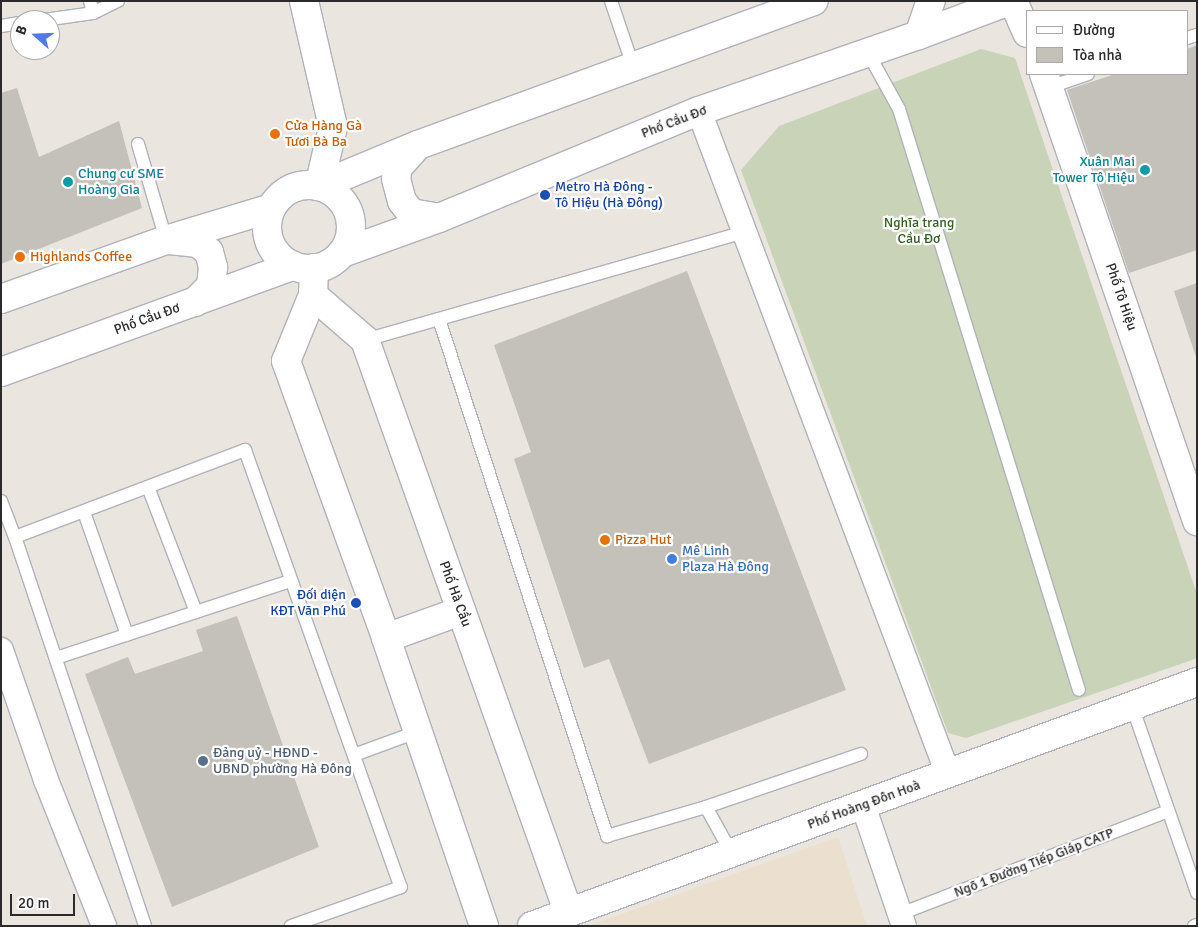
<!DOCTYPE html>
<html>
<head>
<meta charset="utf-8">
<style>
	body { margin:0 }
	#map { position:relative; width:1198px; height:927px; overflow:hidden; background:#ebe5df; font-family:Signika,sans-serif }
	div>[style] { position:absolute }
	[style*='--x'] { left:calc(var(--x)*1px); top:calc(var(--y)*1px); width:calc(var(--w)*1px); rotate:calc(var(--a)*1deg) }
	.education>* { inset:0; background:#ebe0d0 }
	.cemetery>* { inset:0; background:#c8d3b8 }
	.building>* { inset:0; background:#c4c0ba }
	.roads { filter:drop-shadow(1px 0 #afb2ba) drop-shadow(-1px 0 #afb2ba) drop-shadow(0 1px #afb2ba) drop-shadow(0 -1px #afb2ba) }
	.service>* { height:12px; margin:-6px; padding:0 6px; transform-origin:6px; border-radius:6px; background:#fff }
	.minor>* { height:24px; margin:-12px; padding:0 12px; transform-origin:12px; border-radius:12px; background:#fff }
	.tertiary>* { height:28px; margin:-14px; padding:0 14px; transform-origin:14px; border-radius:14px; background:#fff }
	.secondary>* { height:28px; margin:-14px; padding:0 14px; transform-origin:14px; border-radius:14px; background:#fff }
	.secondary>.ring { margin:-14px; padding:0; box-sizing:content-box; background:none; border:28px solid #fff; border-radius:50% }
	.dots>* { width:14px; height:14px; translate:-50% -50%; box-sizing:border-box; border:2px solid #fff; border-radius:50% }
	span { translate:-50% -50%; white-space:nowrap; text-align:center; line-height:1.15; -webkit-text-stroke:4.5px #fff; paint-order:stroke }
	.street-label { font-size:14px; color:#2b2b2b }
	.food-label { font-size:14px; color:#c56008 }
	.left { translate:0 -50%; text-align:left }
	.culture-label { font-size:14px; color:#0d838f }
	.right { translate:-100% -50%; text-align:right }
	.transit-label { font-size:14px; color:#164399 }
	.park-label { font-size:14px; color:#356023 }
	.shop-label { font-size:14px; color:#366cbe }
	.service-label { font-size:14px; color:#4e5e75 }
	.frame { position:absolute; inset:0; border:2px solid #2b2b2b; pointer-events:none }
	.legend { position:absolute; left:1026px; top:10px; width:162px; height:65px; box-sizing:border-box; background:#fff; border:1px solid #aaa; margin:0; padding:6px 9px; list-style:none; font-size:15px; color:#2b2b2b }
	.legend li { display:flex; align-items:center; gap:10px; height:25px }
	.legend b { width:25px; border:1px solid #aaa }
	.north { position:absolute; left:10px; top:10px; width:50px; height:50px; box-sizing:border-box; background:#fff; border:1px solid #aaa; border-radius:50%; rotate:290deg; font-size:14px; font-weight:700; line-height:20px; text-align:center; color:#2b2b2b }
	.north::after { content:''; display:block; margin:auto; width:18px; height:22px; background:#527ae5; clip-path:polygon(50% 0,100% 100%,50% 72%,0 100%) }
	.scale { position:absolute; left:10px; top:894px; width:65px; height:22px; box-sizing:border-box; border:2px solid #2b2b2b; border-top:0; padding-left:6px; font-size:15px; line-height:18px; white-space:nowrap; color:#2b2b2b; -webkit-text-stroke:4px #fff; paint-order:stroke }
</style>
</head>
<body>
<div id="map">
	<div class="education">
		<i style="clip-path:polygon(838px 837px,867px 926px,588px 926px)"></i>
	</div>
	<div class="cemetery">
		<i style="clip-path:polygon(981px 49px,1015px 58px,1197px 594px,1197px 654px,1195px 659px,966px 738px,948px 733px,741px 170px,779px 126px)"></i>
	</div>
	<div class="building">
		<i style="clip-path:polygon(1197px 45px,1197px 250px,1129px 273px,1067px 90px,1115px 74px,1187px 74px,1187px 49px)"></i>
		<i style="clip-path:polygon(17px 88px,39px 157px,119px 121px,142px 208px,1px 264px,1px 93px)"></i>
		<i style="clip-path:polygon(687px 271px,846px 690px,649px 764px,609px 659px,584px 668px,514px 459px,531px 452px,494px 345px)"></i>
		<i style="clip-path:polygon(1197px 283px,1197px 357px,1196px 357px,1174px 291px)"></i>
		<i style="clip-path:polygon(237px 616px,319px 847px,172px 907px,85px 674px,128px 657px,135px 674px,203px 651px,196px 630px)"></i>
	</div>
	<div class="roads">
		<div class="service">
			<i style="--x:90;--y:1;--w:12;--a:76"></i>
			<i style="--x:611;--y:1;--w:69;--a:71.3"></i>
			<i style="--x:44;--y:20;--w:49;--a:-8.1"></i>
			<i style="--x:93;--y:13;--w:28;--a:-26"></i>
			<i style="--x:1;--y:26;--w:19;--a:-9"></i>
			<i style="--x:1187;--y:38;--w:10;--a:-17"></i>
			<i style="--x:868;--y:53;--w:64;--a:61"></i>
			<i style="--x:899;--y:109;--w:608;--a:72.79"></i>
			<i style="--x:1050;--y:87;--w:40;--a:-18.9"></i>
			<i style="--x:138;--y:144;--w:100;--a:73.7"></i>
			<i style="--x:439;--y:319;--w:544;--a:72"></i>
			<i style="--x:607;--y:836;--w:103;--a:-16.3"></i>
			<i style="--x:706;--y:807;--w:54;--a:61"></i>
			<i style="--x:365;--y:340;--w:394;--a:-15.9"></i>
			<i style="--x:148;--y:487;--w:134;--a:69"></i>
			<i style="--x:1;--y:501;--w:39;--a:69"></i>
			<i style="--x:15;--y:537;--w:410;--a:71.5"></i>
			<i style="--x:84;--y:512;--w:130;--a:70.7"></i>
			<i style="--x:15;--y:537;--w:246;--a:-20.7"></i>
			<i style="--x:245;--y:450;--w:464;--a:70.4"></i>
			<i style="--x:401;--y:887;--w:117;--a:160.5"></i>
			<i style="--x:56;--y:658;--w:246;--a:-18.2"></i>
			<i style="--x:1132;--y:706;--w:198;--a:70.8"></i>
			<i style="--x:354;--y:755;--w:67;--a:-20.1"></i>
			<i style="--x:706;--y:807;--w:164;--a:-18.9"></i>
			<i style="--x:900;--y:914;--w:287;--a:-21"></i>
			<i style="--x:1194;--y:926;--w:3;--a:-18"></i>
		</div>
		<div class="minor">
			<i style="--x:699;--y:111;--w:708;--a:69.42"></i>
			<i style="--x:1;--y:650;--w:138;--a:70.9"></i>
			<i style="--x:46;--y:780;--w:157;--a:68.3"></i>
			<i style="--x:863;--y:805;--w:128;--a:71.3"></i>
		</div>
		<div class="tertiary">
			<i style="--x:304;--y:1;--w:129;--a:77"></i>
			<i style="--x:333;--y:127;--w:61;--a:103.3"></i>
			<i style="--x:1013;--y:1;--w:35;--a:66"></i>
			<i style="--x:1044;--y:74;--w:473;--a:71.1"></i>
			<i style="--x:314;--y:268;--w:27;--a:92"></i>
			<i style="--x:313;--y:295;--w:71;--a:112.2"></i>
			<i style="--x:286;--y:361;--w:294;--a:70.1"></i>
			<i style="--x:386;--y:638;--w:304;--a:71.2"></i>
			<i style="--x:313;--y:295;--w:69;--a:40.9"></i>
			<i style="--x:365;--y:340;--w:606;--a:70.43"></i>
			<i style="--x:386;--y:638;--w:80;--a:-19.8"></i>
			<i style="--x:532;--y:926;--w:708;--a:-20.15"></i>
		</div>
		<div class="secondary">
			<i style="--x:919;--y:35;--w:36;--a:-71"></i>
			<i style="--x:418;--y:145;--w:30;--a:132"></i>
			<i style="--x:398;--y:167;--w:12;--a:99"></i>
			<i style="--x:396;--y:179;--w:23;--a:75"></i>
			<i style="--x:402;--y:201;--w:15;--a:53"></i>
			<i style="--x:411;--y:213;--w:28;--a:10"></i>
			<i class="ring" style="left:267px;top:185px;width:56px;height:56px"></i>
			<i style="--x:319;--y:186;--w:107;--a:-22.5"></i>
			<i style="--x:418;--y:145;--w:421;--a:-20"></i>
			<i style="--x:169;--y:240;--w:29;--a:6"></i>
			<i style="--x:198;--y:243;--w:14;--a:39"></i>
			<i style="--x:209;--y:252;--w:16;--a:75"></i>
			<i style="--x:213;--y:267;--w:19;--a:96"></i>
			<i style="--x:211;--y:286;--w:23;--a:135"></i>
			<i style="--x:342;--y:253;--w:103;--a:-19.8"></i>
			<i style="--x:439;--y:218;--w:281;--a:-22.4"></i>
			<i style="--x:699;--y:111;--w:233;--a:-19.1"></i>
			<i style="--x:919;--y:35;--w:96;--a:-20.7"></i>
			<i style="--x:1;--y:299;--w:175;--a:-19.7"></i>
			<i style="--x:166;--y:240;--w:110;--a:-16.9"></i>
			<i style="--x:1;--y:372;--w:311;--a:-20"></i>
		</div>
	</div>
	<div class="dots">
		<i style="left:275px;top:134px;background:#e8710a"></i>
		<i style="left:1145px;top:170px;background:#0f9aa8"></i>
		<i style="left:68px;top:182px;background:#0f9aa8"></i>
		<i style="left:545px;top:195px;background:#1a4fb4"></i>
		<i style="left:20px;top:257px;background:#e8710a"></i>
		<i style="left:605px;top:540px;background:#e8710a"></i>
		<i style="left:672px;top:559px;background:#3f7fe0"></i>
		<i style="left:356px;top:603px;background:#1a4fb4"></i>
		<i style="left:203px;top:761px;background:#5c6f8a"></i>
	</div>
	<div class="street-label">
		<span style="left:674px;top:122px;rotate:-21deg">Phố Cầu Đơ</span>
		<span style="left:1121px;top:297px;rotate:71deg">Phố Tô Hiệu</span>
		<span style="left:147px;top:319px;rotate:-20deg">Phố Cầu Đơ</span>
		<span style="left:455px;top:594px;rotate:70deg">Phố Hà Cầu</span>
		<span style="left:864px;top:805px;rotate:-20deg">Phố Hoàng Đôn Hoà</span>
		<span style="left:1034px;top:863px;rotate:-21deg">Ngõ 1 Đường Tiếp Giáp CATP</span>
	</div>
	<div class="food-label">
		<span class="left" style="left:285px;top:134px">Cửa Hàng Gà<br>Tươi Bà Ba</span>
		<span class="left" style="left:30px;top:257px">Highlands Coffee</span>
		<span class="left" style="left:615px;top:540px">Pizza Hut</span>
	</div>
	<div class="culture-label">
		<span class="right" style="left:1135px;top:170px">Xuân Mai<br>Tower Tô Hiệu</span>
		<span class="left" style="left:78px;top:182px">Chung cư SME<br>Hoàng Gia</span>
	</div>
	<div class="transit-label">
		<span class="left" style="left:555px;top:195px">Metro Hà Đông -<br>Tô Hiệu (Hà Đông)</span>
		<span class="right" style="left:346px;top:603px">Đối diện<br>KĐT Văn Phú</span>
	</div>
	<div class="park-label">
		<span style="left:919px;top:231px">Nghĩa trang<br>Cầu Đơ</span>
	</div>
	<div class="shop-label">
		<span class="left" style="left:682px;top:559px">Mê Linh<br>Plaza Hà Đông</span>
	</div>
	<div class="service-label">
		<span class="left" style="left:213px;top:761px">Đảng uỷ - HĐND -<br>UBND phường Hà Đông</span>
	</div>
	<div class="frame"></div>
	<ul class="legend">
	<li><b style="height:6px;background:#fff"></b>Đường</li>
	<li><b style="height:14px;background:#c4c0ba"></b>Tòa nhà</li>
	</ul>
	<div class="north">B</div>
	<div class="scale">20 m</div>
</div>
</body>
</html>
